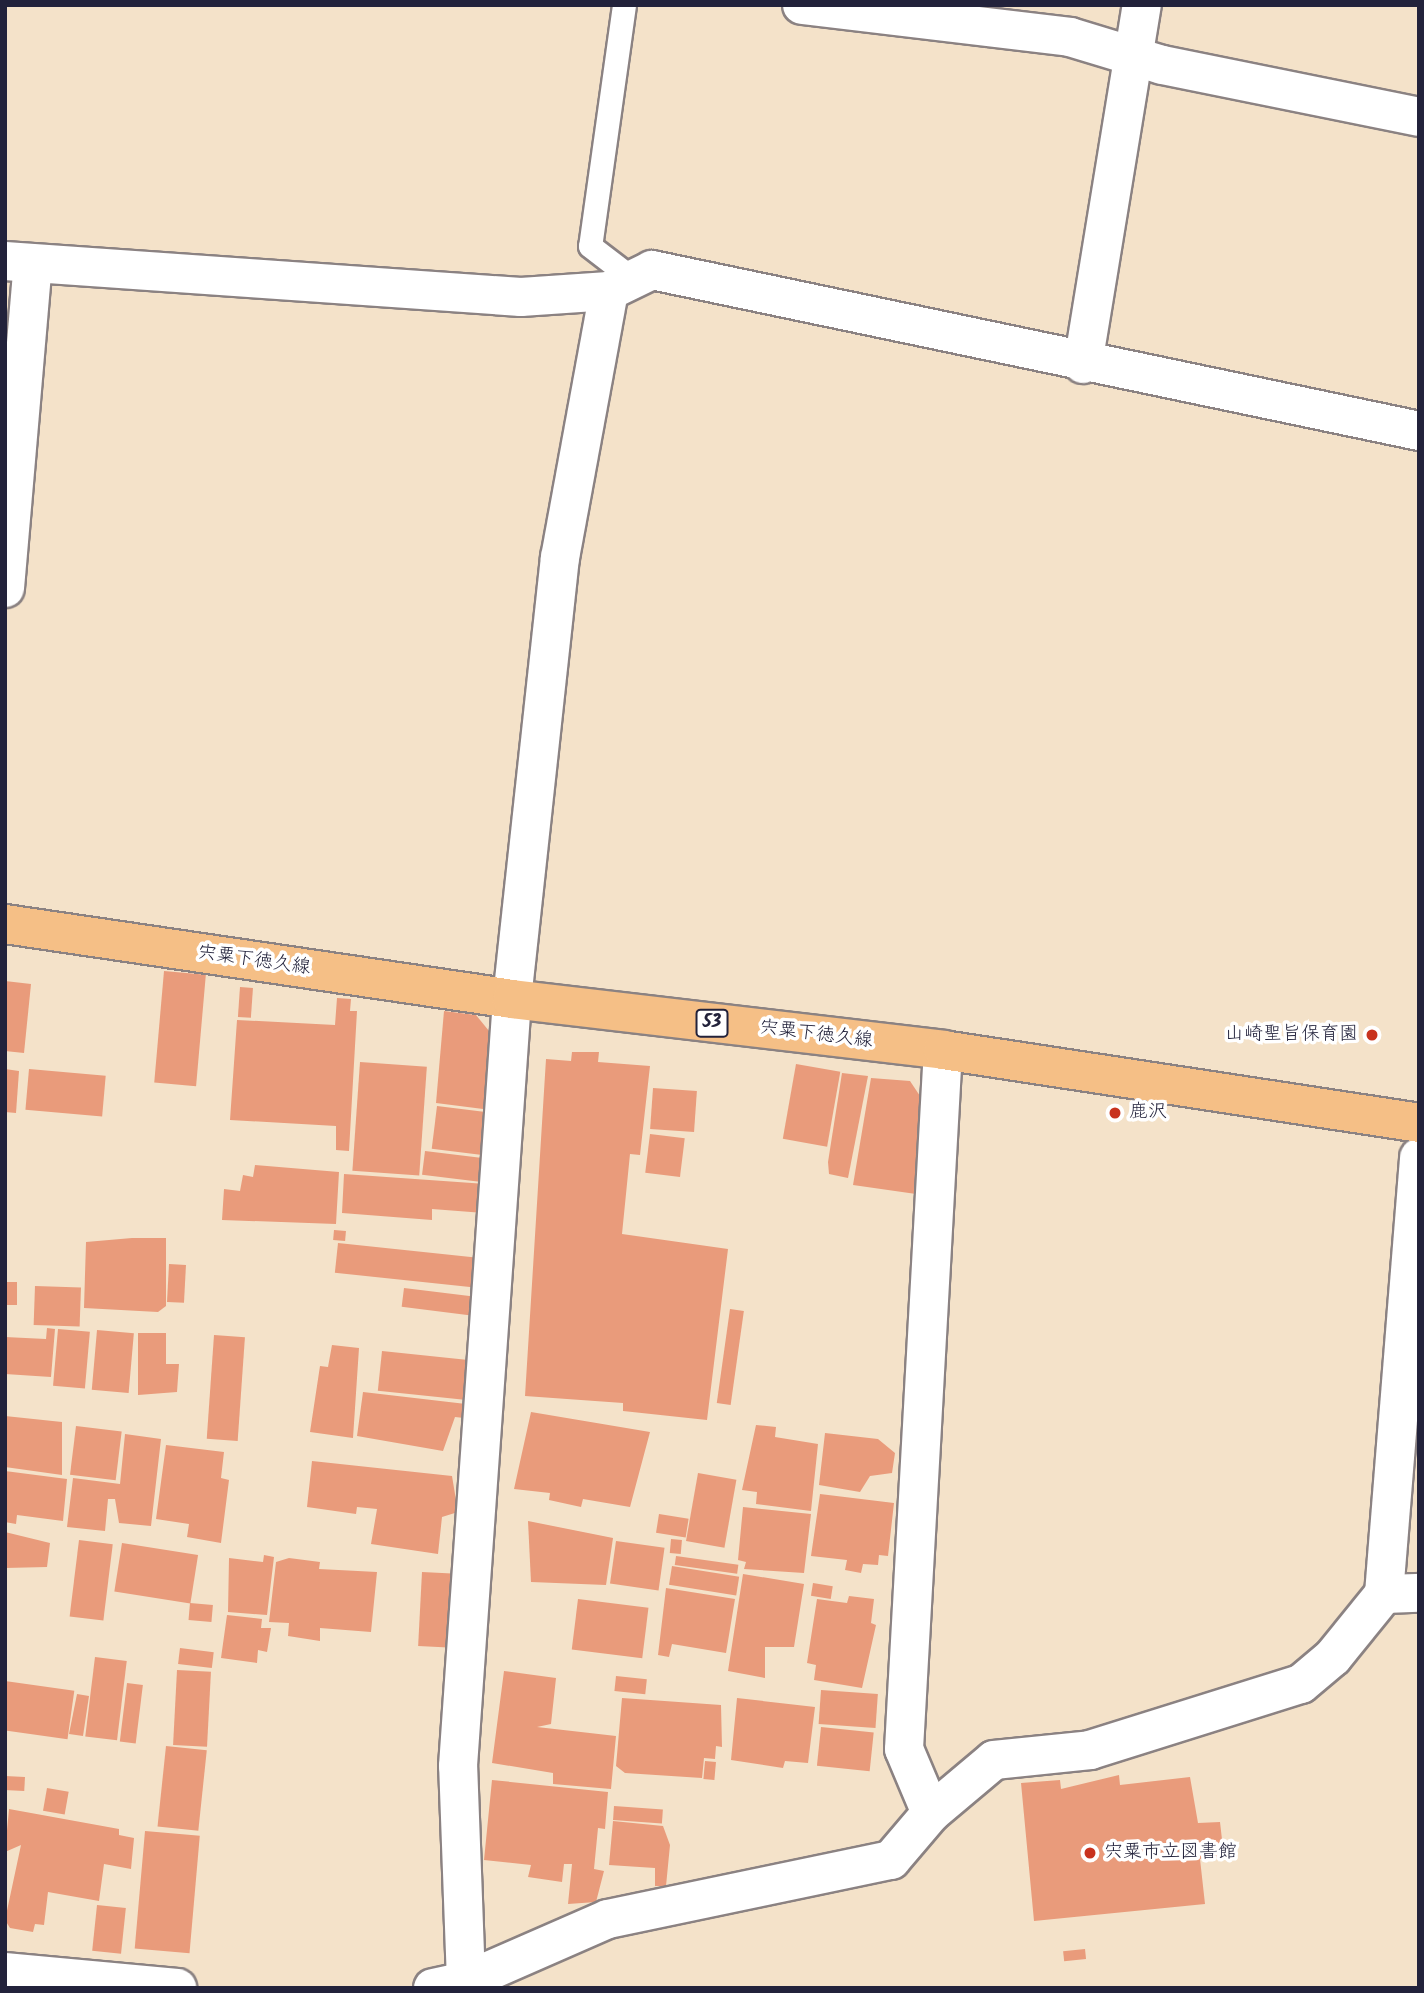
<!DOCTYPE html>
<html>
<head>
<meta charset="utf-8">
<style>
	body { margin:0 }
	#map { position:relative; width:1424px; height:1993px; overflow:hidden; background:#f4e2c9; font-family:Kalam,"Klee One",sans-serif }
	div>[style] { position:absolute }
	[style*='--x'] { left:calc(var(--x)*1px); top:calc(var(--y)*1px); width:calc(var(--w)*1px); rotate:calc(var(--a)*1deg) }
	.building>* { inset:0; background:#e99b7b; transform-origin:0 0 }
	.roads { filter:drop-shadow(2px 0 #8b8282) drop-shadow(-2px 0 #8b8282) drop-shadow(0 2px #8b8282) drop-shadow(0 -2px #8b8282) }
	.lane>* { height:23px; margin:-11.5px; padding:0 11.5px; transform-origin:11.5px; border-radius:11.5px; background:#fff }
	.street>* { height:38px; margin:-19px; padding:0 19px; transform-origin:19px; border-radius:19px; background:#fff }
	.primary>* { height:38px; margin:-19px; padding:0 19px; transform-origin:19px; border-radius:19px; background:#f5bf86 }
	.dots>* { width:19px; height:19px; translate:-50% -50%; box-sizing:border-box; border:4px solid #fff; border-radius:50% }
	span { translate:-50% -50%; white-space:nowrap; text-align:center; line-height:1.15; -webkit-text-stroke:7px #fff; paint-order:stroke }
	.shield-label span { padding:2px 5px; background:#fff; border:2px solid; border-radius:5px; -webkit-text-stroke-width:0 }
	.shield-label { font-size:18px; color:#22223b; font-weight:700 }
	.street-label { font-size:19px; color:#22223b }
	.poi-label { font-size:19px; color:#22223b }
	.right { translate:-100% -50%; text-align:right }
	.left { translate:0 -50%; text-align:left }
	.frame { position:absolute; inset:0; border:7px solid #22223b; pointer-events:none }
</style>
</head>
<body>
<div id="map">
	<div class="building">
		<i style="left:164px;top:971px;width:42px;height:112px;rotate:5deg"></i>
		<i style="clip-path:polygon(5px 981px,31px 984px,24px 1053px,5px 1051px)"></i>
		<i style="left:240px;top:987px;width:13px;height:30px;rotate:4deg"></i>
		<i style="clip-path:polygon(337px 998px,351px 999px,350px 1011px,357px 1011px,349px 1151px,336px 1150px,336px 1126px,230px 1120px,237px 1020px,335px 1025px)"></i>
		<i style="clip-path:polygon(444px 1011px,476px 1015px,498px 1042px,491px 1110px,436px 1103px)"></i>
		<i style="clip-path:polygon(572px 1052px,599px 1052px,598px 1062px,650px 1066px,640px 1155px,630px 1154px,622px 1234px,728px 1249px,707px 1420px,623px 1411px,623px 1403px,525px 1396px,546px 1059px,571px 1061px)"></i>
		<i style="left:360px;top:1062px;width:67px;height:109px;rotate:4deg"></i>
		<i style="left:796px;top:1064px;width:45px;height:76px;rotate:10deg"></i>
		<i style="clip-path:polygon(5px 1069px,19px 1071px,16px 1113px,5px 1112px)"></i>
		<i style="left:29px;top:1069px;width:77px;height:41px;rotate:5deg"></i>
		<i style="clip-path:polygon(842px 1073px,868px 1076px,848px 1178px,829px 1174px,828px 1162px)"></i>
		<i style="clip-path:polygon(871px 1078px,910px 1081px,930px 1111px,916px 1194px,853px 1185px)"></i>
		<i style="left:653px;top:1088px;width:44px;height:41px;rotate:4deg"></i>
		<i style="left:437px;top:1106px;width:57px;height:43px;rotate:7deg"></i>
		<i style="left:650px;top:1134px;width:35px;height:39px;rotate:7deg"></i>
		<i style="left:425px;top:1151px;width:64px;height:24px;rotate:7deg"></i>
		<i style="clip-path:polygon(255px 1165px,339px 1172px,336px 1224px,222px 1220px,224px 1189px,240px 1191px,243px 1175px,253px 1177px)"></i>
		<i style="clip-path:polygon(344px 1174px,486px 1184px,484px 1213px,432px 1209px,432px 1220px,342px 1213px)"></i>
		<i style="left:334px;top:1230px;width:12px;height:10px;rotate:5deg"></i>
		<i style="clip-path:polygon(132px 1238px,166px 1238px,166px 1306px,158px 1312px,84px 1308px,86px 1242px)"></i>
		<i style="left:338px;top:1243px;width:143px;height:30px;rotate:6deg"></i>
		<i style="left:169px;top:1264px;width:17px;height:38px;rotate:3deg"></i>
		<i style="left:5px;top:1282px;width:12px;height:23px"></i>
		<i style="left:35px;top:1286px;width:46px;height:39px;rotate:2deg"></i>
		<i style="left:404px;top:1288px;width:68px;height:19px;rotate:7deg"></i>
		<i style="left:730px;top:1309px;width:14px;height:95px;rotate:8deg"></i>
		<i style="clip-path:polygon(47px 1328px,55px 1329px,51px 1377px,5px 1374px,5px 1337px,46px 1339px)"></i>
		<i style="left:58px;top:1329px;width:32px;height:57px;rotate:5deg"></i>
		<i style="left:97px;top:1330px;width:37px;height:60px;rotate:5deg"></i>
		<i style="clip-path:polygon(138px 1333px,166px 1333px,166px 1364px,179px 1364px,177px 1392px,138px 1395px)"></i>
		<i style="left:214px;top:1335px;width:31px;height:104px;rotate:4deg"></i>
		<i style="clip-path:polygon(332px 1345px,359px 1348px,353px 1438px,310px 1432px,320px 1366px,328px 1367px)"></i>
		<i style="left:382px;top:1351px;width:94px;height:40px;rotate:6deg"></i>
		<i style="clip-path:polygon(363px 1392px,466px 1404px,464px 1418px,455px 1417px,443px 1451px,357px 1436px)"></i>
		<i style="clip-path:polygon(531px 1412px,650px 1432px,630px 1507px,583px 1499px,581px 1507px,549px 1500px,550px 1493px,514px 1489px)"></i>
		<i style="clip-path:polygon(5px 1416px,62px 1422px,62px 1475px,5px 1467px)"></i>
		<i style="clip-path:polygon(756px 1425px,776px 1427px,775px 1437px,818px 1444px,811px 1511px,756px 1504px,757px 1492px,742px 1490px)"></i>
		<i style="left:76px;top:1426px;width:46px;height:49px;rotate:7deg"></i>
		<i style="clip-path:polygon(825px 1433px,878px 1439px,895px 1453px,892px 1473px,870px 1476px,860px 1492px,819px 1485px)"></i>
		<i style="clip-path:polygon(125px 1434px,161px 1439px,151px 1526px,119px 1523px,115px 1499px,108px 1499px,105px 1531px,67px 1527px,73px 1478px,120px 1484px)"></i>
		<i style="clip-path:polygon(166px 1445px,224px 1452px,221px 1478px,229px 1480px,221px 1543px,187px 1537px,189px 1524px,156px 1519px)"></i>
		<i style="clip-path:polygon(312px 1461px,452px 1476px,458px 1512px,442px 1517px,438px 1554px,371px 1544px,377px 1509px,357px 1507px,356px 1514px,307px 1507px)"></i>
		<i style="clip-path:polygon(5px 1471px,67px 1479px,63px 1521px,17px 1515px,16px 1524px,5px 1522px)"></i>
		<i style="left:698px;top:1473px;width:39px;height:69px;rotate:10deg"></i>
		<i style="clip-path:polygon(820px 1494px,894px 1503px,888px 1556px,879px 1555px,878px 1565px,863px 1564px,861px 1573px,845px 1570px,847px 1560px,811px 1556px)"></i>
		<i style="clip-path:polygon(743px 1507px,811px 1514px,804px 1573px,744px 1569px,746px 1562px,738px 1560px)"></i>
		<i style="left:659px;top:1514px;width:30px;height:19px;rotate:9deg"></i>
		<i style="clip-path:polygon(528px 1521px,613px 1538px,606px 1585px,531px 1582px)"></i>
		<i style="clip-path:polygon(5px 1532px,50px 1543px,47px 1567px,5px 1568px)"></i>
		<i style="left:671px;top:1539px;width:11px;height:14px;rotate:5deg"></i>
		<i style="left:79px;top:1540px;width:34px;height:77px;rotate:7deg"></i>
		<i style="left:616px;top:1541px;width:49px;height:43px;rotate:8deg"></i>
		<i style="left:122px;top:1543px;width:77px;height:49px;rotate:9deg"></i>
		<i style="clip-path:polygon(264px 1555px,274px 1557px,267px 1615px,228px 1612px,229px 1558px,263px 1562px)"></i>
		<i style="left:676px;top:1556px;width:63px;height:9px;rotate:8deg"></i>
		<i style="clip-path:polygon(289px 1558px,320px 1562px,319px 1569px,377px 1572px,371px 1632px,320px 1628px,320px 1641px,288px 1636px,289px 1623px,269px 1622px,276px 1562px)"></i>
		<i style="left:672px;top:1566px;width:68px;height:19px;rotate:9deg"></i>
		<i style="left:422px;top:1572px;width:35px;height:74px;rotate:3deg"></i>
		<i style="clip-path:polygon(743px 1574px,804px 1584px,794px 1647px,765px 1647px,765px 1678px,728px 1671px)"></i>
		<i style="left:813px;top:1583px;width:20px;height:13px;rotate:9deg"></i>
		<i style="clip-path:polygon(666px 1588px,735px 1599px,726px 1653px,672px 1644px,669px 1657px,658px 1655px)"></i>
		<i style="clip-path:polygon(849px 1596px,874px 1599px,871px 1623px,876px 1625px,862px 1688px,814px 1680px,816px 1665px,807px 1663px,817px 1599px,847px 1603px)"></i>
		<i style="left:578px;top:1599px;width:71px;height:51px;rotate:7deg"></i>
		<i style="left:190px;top:1603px;width:23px;height:17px;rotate:5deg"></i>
		<i style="clip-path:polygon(227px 1615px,262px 1619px,261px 1628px,271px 1628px,267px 1652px,258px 1650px,257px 1663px,221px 1658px)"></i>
		<i style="left:180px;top:1648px;width:34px;height:16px;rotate:7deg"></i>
		<i style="left:95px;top:1657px;width:32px;height:80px;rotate:7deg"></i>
		<i style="left:177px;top:1670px;width:34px;height:75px;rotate:3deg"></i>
		<i style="clip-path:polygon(504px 1671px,556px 1678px,551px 1724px,537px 1727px,616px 1736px,611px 1789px,553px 1784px,553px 1773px,492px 1763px)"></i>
		<i style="left:616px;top:1676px;width:31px;height:15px;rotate:6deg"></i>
		<i style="left:5px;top:1681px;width:70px;height:49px;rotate:8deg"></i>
		<i style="left:127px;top:1683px;width:16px;height:59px;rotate:7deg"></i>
		<i style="left:821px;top:1690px;width:57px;height:34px;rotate:4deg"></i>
		<i style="clip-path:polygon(77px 1694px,89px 1696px,83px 1736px,69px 1734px)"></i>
		<i style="clip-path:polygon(622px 1698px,721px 1705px,722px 1747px,716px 1746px,715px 1759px,704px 1758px,702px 1778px,625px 1773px,616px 1766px)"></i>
		<i style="clip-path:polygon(737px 1698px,815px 1707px,808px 1763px,785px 1761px,783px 1768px,731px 1760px)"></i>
		<i style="left:821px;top:1727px;width:53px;height:39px;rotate:6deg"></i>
		<i style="left:166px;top:1746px;width:41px;height:81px;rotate:6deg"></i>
		<i style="left:705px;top:1761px;width:11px;height:18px;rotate:5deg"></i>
		<i style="clip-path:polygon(1119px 1775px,1120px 1785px,1190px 1777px,1198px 1823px,1220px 1822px,1224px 1857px,1200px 1859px,1205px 1904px,1034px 1921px,1021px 1783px,1060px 1780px,1061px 1789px)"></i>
		<i style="left:5px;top:1776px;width:20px;height:14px;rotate:3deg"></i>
		<i style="clip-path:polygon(492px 1780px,608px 1792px,605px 1829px,598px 1828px,594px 1869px,604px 1871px,596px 1902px,568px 1904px,572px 1864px,564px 1864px,562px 1882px,528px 1877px,531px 1865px,484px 1860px)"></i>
		<i style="left:47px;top:1788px;width:22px;height:23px;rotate:10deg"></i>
		<i style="left:614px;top:1806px;width:49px;height:14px;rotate:4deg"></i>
		<i style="clip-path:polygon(9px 1809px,119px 1829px,119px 1835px,134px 1838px,131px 1869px,104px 1864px,99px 1901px,48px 1892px,44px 1925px,35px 1924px,33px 1932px,10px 1928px,5px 1920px,21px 1845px,5px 1852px)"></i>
		<i style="clip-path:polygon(613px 1821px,663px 1826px,670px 1845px,666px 1886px,655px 1886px,655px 1868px,609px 1865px)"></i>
		<i style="left:145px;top:1831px;width:55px;height:118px;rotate:5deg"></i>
		<i style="left:97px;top:1905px;width:29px;height:46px;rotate:6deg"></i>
		<i style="left:1085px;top:1949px;width:10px;height:22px;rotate:84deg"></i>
	</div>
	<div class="roads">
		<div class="lane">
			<i style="--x:624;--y:5;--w:243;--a:98"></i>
			<i style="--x:590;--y:246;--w:54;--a:37.5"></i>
		</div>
		<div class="street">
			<i style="--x:802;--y:5;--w:270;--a:6.8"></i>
			<i style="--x:1070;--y:37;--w:96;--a:16.9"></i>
			<i style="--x:1162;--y:65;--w:262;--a:11.4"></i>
			<i style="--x:5;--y:261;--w:517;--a:3.99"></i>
			<i style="--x:521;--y:297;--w:88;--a:-3.9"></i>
			<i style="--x:609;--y:291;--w:48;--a:-26"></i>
			<i style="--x:652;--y:270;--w:784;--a:11.85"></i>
			<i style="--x:1083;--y:364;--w:364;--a:-80.7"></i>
			<i style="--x:5;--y:588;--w:325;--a:-85.1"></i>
			<i style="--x:1384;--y:1594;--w:35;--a:-2"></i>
			<i style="--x:931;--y:1813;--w:69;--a:-112.9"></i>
			<i style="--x:904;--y:1749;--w:700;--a:-86.81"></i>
			<i style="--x:5;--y:1972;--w:173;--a:5.3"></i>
			<i style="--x:466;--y:1981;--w:215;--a:-92.1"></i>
			<i style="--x:458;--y:1766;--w:769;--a:-85.97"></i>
			<i style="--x:512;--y:999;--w:444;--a:-83.8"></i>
			<i style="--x:560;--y:558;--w:271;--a:-79.6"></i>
			<i style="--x:433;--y:1988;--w:34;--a:-12"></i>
			<i style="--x:466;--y:1981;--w:155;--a:-23.6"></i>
			<i style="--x:608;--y:1919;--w:289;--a:-11.8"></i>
			<i style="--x:891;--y:1860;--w:62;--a:-49.6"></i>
			<i style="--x:931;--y:1813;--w:82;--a:-40.1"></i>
			<i style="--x:994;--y:1760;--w:97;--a:-5.9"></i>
			<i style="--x:1090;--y:1750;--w:221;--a:-17.4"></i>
			<i style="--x:1301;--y:1684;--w:42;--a:-40.2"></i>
			<i style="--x:1333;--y:1657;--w:81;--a:-51"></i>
			<i style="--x:1384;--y:1594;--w:438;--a:-85.4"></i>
		</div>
		<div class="primary">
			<i style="--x:5;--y:924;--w:513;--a:8.41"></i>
			<i style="--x:512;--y:999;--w:434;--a:6.7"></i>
			<i style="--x:943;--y:1050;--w:482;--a:8.7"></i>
		</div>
	</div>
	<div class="dots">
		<i style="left:1372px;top:1035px;background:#c8321e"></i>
		<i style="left:1115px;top:1113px;background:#c8321e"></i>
		<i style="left:1090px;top:1853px;background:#c8321e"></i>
	</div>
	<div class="shield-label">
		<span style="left:712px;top:1023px">53</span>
	</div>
	<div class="street-label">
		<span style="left:254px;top:961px;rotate:8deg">宍粟下徳久線</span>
		<span style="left:816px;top:1035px;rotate:7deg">宍粟下徳久線</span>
	</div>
	<div class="poi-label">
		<span class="right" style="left:1358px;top:1035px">山崎聖旨保育園</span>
		<span class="left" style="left:1129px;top:1113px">鹿沢</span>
		<span class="left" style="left:1104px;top:1853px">宍粟市立図書館</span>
	</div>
	<div class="frame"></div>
</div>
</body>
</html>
